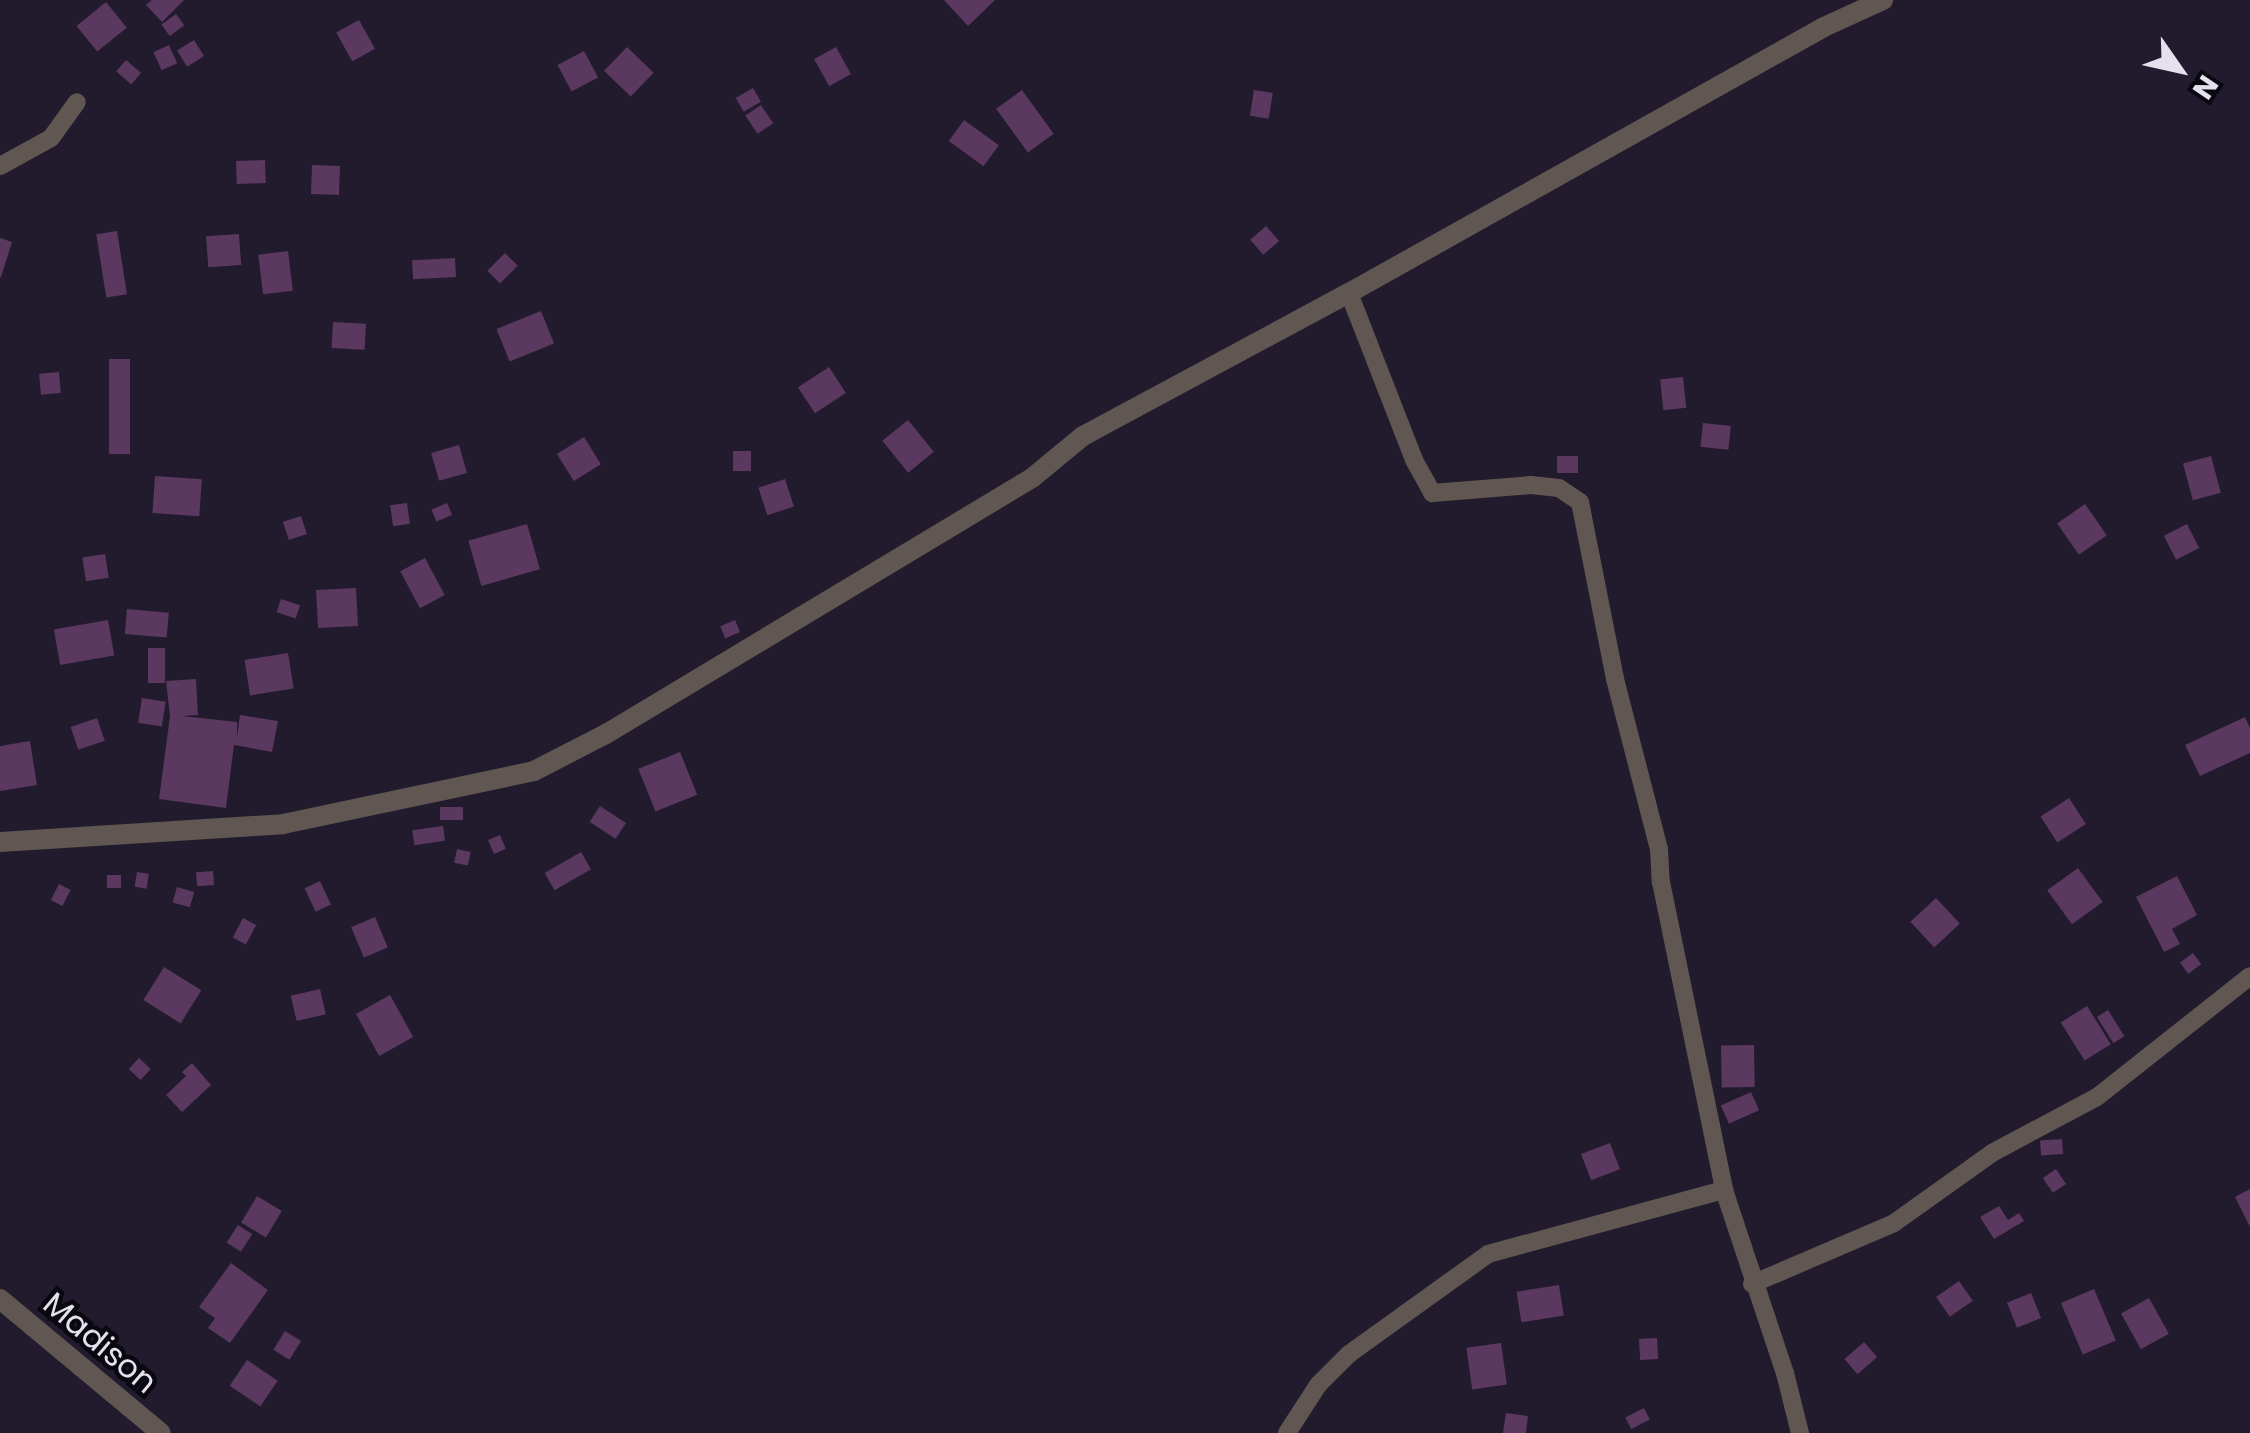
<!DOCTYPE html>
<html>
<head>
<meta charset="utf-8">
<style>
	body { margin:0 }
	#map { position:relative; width:2250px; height:1433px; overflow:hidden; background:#211b2d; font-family:Poppins,sans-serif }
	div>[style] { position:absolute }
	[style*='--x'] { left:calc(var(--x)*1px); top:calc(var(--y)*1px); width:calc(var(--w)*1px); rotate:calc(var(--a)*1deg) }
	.building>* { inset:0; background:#5a3860; transform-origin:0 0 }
	.minor>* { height:18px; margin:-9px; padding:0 9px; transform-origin:9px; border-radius:9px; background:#605652 }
	.tertiary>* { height:20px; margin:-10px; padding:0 10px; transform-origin:10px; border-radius:10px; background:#605652 }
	span { translate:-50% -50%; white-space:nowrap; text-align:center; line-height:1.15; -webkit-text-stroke:9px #09070f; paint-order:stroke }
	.street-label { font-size:32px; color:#e4e1ed }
	.north { position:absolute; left:2130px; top:20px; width:100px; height:100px; -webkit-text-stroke:8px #09070f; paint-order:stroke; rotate:124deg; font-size:28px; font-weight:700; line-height:40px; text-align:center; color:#e4e1ed }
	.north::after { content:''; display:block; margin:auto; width:35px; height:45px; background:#e4e1ed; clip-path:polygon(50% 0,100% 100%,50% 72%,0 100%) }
</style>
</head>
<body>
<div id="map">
	<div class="building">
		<i style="clip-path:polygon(152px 0,184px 0,162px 22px,146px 5px)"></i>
		<i style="clip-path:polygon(944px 0,995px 0,968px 26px)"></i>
		<i style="left:106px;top:2px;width:33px;height:38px;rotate:51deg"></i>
		<i style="left:176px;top:14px;width:14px;height:18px;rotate:54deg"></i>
		<i style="left:359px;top:20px;width:33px;height:26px;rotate:61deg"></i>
		<i style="left:194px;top:40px;width:19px;height:20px;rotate:58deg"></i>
		<i style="left:169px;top:45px;width:20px;height:17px;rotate:66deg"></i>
		<i style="left:627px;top:47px;width:37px;height:33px;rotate:44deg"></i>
		<i style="left:836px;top:47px;width:31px;height:25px;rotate:61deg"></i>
		<i style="left:584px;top:51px;width:30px;height:30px;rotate:62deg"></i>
		<i style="left:126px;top:60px;width:20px;height:15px;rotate:41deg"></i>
		<i style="left:753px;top:88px;width:16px;height:20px;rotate:60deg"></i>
		<i style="left:1022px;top:90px;width:54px;height:32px;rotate:54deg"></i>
		<i style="left:1254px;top:90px;width:19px;height:26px;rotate:9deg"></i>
		<i style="left:761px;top:105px;width:22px;height:19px;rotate:56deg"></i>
		<i style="left:964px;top:120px;width:43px;height:26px;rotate:36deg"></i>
		<i style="left:265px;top:160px;width:23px;height:29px;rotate:88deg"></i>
		<i style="left:312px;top:165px;width:28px;height:29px;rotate:2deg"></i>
		<i style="left:1266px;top:226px;width:20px;height:21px;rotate:49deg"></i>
		<i style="left:117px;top:231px;width:64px;height:21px;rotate:81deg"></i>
		<i style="left:239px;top:234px;width:31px;height:33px;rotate:86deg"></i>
		<i style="clip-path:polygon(0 238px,12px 242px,1px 277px,0 277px)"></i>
		<i style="left:288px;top:251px;width:40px;height:30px;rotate:83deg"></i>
		<i style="left:505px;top:253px;width:18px;height:25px;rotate:45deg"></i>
		<i style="left:455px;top:258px;width:19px;height:43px;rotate:87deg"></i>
		<i style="left:541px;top:311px;width:35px;height:48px;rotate:68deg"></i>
		<i style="left:333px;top:322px;width:33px;height:26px;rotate:3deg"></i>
		<i style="left:109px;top:359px;width:21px;height:95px"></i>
		<i style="left:829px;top:367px;width:31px;height:37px;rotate:57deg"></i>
		<i style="left:59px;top:372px;width:21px;height:20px;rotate:85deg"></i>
		<i style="left:1683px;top:377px;width:31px;height:23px;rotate:84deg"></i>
		<i style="left:908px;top:420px;width:41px;height:33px;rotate:51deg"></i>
		<i style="left:1703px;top:423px;width:28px;height:24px;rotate:6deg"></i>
		<i style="left:584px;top:437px;width:32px;height:32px;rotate:58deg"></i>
		<i style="left:459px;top:445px;width:29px;height:29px;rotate:74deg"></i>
		<i style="left:733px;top:451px;width:18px;height:20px"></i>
		<i style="left:1557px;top:456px;width:21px;height:17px"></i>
		<i style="left:2211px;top:456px;width:38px;height:29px;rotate:75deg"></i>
		<i style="left:155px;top:476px;width:47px;height:37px;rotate:4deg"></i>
		<i style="left:785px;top:479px;width:29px;height:28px;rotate:72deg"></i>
		<i style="left:407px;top:503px;width:21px;height:17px;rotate:82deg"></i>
		<i style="left:447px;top:503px;width:13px;height:17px;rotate:67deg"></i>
		<i style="left:2085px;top:504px;width:38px;height:34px;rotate:55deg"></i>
		<i style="left:301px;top:516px;width:19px;height:19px;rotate:72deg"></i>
		<i style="left:527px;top:524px;width:47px;height:61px;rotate:74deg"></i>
		<i style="left:2187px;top:524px;width:27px;height:26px;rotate:63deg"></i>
		<i style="left:105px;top:554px;width:24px;height:23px;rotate:81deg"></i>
		<i style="left:425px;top:558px;width:42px;height:28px;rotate:62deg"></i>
		<i style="left:356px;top:588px;width:38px;height:40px;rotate:87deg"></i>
		<i style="left:281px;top:599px;width:20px;height:14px;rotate:18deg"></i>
		<i style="left:127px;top:609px;width:42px;height:25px;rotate:5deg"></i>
		<i style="left:108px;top:620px;width:36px;height:55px;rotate:80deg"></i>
		<i style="left:735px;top:620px;width:13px;height:16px;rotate:67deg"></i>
		<i style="left:148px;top:648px;width:17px;height:35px"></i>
		<i style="left:288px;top:653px;width:36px;height:44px;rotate:81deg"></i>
		<i style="clip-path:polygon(196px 679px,198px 715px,182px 716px,237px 722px,237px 737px,240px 715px,278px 721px,272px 752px,234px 745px,226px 808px,159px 799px,170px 716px,166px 681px)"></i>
		<i style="left:142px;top:698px;width:24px;height:25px;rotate:9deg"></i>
		<i style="clip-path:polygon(2245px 717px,2250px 728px,2250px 753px,2200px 776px,2185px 745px)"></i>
		<i style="left:97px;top:718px;width:24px;height:28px;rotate:71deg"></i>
		<i style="clip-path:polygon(30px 741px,37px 785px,0 791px,0 746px)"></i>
		<i style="left:680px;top:752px;width:46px;height:45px;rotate:68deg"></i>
		<i style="left:2069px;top:798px;width:31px;height:34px;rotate:57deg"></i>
		<i style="left:600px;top:806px;width:31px;height:19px;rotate:33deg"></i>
		<i style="left:463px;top:807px;width:13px;height:23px;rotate:90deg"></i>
		<i style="left:443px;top:826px;width:15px;height:31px;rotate:82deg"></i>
		<i style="left:500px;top:835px;width:15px;height:13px;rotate:67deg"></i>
		<i style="left:457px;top:849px;width:14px;height:14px;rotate:12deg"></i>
		<i style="left:581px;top:852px;width:20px;height:42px;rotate:60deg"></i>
		<i style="left:2078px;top:868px;width:42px;height:38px;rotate:54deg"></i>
		<i style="left:213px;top:871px;width:14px;height:17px;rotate:86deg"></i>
		<i style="left:137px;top:872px;width:12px;height:15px;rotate:9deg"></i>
		<i style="left:107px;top:875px;width:14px;height:13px"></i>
		<i style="clip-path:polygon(2177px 876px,2197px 915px,2172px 929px,2180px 944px,2164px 952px,2136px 897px)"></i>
		<i style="left:320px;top:881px;width:26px;height:17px;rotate:65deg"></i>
		<i style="left:59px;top:884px;width:13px;height:18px;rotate:27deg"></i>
		<i style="left:177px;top:887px;width:18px;height:16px;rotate:16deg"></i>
		<i style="left:1936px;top:898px;width:35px;height:35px;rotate:47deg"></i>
		<i style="left:375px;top:917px;width:33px;height:26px;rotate:67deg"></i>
		<i style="left:243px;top:918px;width:15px;height:22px;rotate:28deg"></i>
		<i style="left:2193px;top:953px;width:14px;height:16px;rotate:54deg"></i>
		<i style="left:164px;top:967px;width:44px;height:39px;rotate:32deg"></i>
		<i style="left:320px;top:989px;width:26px;height:30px;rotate:77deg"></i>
		<i style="left:390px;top:995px;width:48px;height:39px;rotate:61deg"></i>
		<i style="left:2087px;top:1006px;width:45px;height:31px;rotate:58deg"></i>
		<i style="left:2108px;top:1010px;width:31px;height:13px;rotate:58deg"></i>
		<i style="left:1754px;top:1045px;width:42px;height:33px;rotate:89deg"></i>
		<i style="left:139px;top:1058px;width:16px;height:15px;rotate:43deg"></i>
		<i style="clip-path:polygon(192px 1063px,211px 1085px,182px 1112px,166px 1095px,186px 1076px,182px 1072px)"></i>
		<i style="left:1751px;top:1092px;width:20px;height:33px;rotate:66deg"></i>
		<i style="left:2062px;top:1139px;width:15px;height:22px;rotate:86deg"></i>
		<i style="left:1610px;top:1143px;width:28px;height:31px;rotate:69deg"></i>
		<i style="left:2056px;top:1169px;width:18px;height:16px;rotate:56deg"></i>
		<i style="clip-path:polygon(2250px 1189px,2250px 1227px,2235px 1197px)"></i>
		<i style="left:257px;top:1196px;width:29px;height:31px;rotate:31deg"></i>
		<i style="clip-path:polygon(1999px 1206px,2008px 1220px,2019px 1213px,2024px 1221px,1994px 1239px,1980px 1217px)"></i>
		<i style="left:238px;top:1225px;width:17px;height:21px;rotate:33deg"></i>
		<i style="clip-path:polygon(231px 1263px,268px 1290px,230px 1343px,208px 1328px,215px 1318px,199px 1307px)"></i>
		<i style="left:1959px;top:1281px;width:24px;height:28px;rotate:55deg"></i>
		<i style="left:1559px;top:1285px;width:31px;height:43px;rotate:81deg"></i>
		<i style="left:2094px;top:1289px;width:56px;height:36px;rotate:67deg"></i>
		<i style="left:2031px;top:1293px;width:27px;height:26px;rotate:68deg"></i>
		<i style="left:2149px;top:1298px;width:41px;height:32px;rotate:61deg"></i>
		<i style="left:285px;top:1331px;width:19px;height:22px;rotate:32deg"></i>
		<i style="left:1657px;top:1338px;width:21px;height:18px;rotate:87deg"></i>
		<i style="left:1864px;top:1342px;width:20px;height:26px;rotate:49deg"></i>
		<i style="left:1501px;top:1343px;width:42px;height:35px;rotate:82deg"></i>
		<i style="left:247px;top:1360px;width:37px;height:31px;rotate:34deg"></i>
		<i style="left:1644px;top:1408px;width:13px;height:21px;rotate:63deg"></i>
		<i style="clip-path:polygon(1506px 1413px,1528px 1416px,1526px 1433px,1503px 1433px)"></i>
	</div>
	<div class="minor">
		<i style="--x:0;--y:166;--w:58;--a:-28.8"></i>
		<i style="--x:51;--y:138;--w:44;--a:-54.2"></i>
		<i style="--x:1349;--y:293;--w:179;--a:68.7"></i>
		<i style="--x:1414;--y:460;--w:38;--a:61"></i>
		<i style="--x:1432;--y:493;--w:99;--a:-4.6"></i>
		<i style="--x:1531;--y:485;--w:28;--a:6"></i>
		<i style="--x:1559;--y:488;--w:25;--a:34"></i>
		<i style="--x:1580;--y:502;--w:180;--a:78.8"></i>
		<i style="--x:1615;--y:679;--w:176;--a:75.5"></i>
		<i style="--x:1659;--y:849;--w:33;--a:87"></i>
		<i style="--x:1661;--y:882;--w:314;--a:78.4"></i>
		<i style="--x:1724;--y:1190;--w:193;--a:71.6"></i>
		<i style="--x:1785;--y:1373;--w:62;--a:76"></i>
		<i style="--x:1752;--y:1284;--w:155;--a:-23.2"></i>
		<i style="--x:1894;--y:1223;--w:120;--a:-35.5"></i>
		<i style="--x:1992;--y:1153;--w:119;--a:-28.1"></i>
		<i style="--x:2097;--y:1097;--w:195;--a:-38.3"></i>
		<i style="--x:1287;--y:1433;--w:57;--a:-57.1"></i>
		<i style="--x:1318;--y:1385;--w:44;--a:-45"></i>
		<i style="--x:1349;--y:1354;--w:171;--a:-35.7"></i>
		<i style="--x:1488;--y:1254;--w:245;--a:-15.2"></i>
	</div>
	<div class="tertiary">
		<i style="--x:0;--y:842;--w:284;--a:-3.6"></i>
		<i style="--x:283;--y:824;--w:257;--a:-11.9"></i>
		<i style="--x:534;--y:771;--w:81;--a:-27.2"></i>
		<i style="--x:606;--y:734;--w:497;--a:-31"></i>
		<i style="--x:1032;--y:478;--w:66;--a:-39.5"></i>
		<i style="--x:1083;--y:436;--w:302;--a:-28.3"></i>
		<i style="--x:1349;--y:293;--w:544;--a:-29.25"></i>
		<i style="--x:1824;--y:27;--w:65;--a:-24.6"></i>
		<i style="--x:0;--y:1299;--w:209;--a:39.8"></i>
	</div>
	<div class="street-label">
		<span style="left:100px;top:1343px;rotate:40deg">Madison</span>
	</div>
	<div class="north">N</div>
</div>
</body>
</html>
